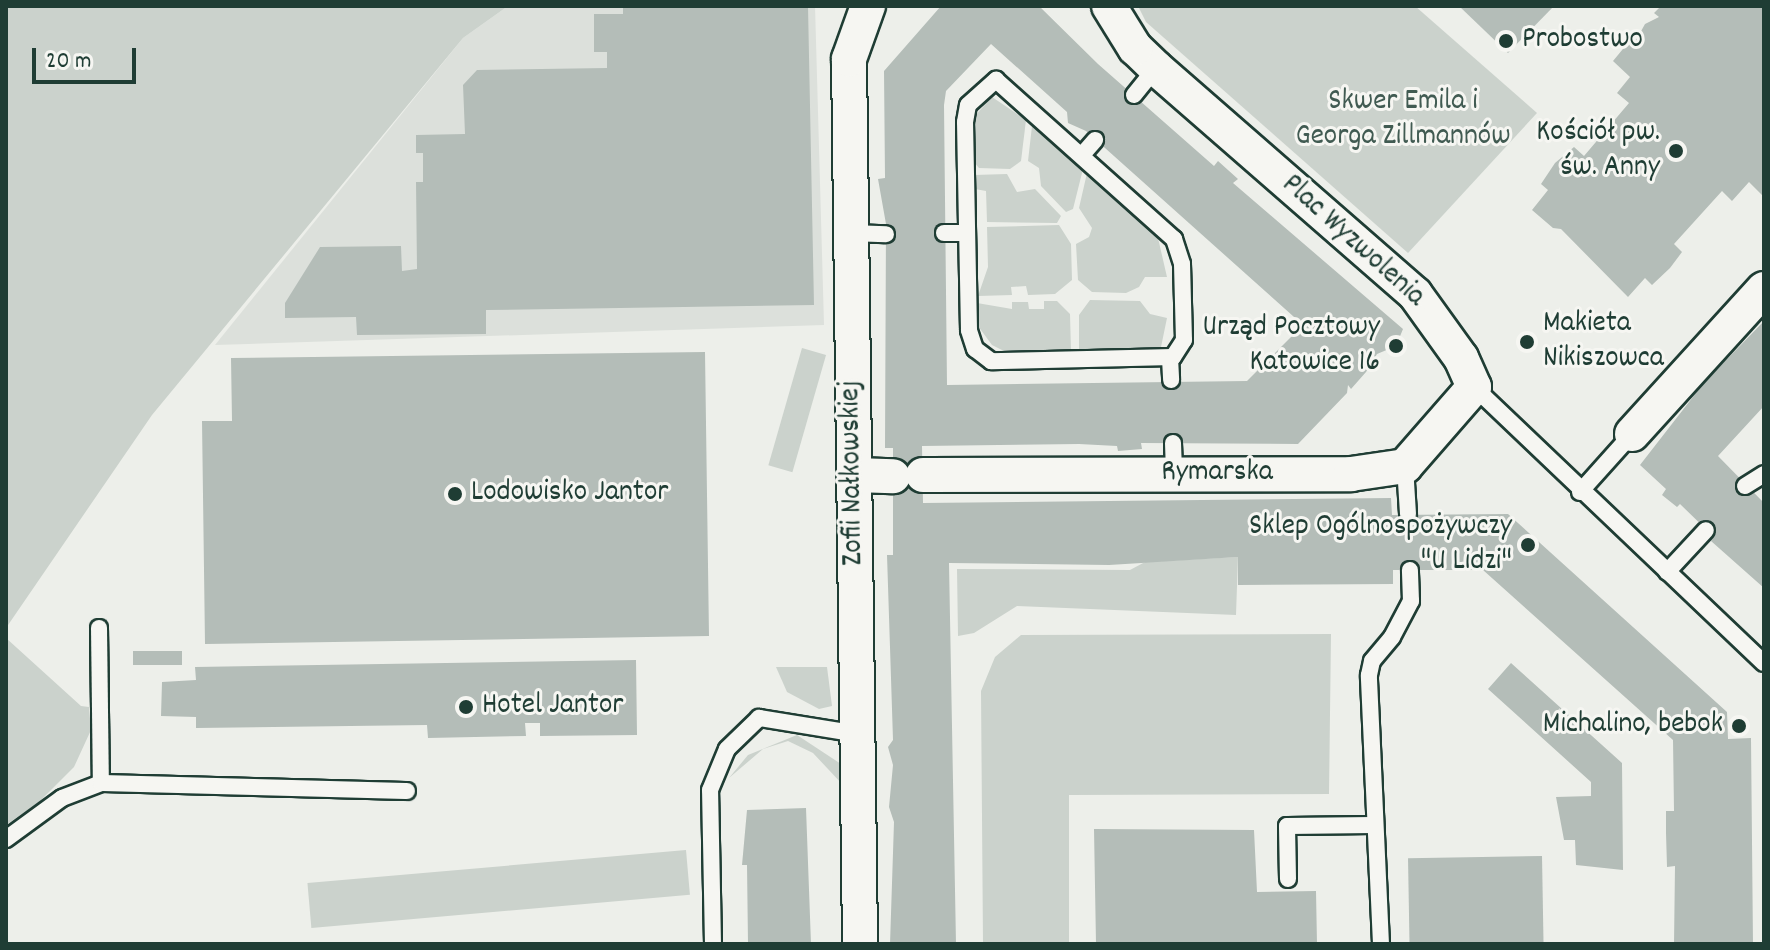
<!DOCTYPE html>
<html>
<head>
<meta charset="utf-8">
<style>
	body { margin:0 }
	#map { position:relative; width:1770px; height:950px; overflow:hidden; background:#edefea; font-family:Dekko,sans-serif }
	div>[style] { position:absolute }
	[style*='--x'] { left:calc(var(--x)*1px); top:calc(var(--y)*1px); width:calc(var(--w)*1px); rotate:calc(var(--a)*1deg) }
	.built>* { inset:0; background:#dce0db }
	.green>* { inset:0; background:#cbd2cc; transform-origin:0 0 }
	.building>* { inset:0; background:#b4bdb8; transform-origin:0 0 }
	.roads { filter:drop-shadow(2px 0 #1f3d34) drop-shadow(-2px 0 #1f3d34) drop-shadow(0 2px #1f3d34) drop-shadow(0 -2px #1f3d34) }
	.lane>* { height:16px; margin:-8px; padding:0 8px; transform-origin:8px; border-radius:8px; background:#f6f6f2 }
	.street>* { height:34px; margin:-17px; padding:0 17px; transform-origin:17px; border-radius:17px; background:#f6f6f2 }
	.dots>* { width:22px; height:22px; translate:-50% -50%; box-sizing:border-box; border:4px solid #f6f6f2; border-radius:50% }
	span { translate:-50% -50%; white-space:nowrap; text-align:center; line-height:1.15; -webkit-text-stroke:6px #f6f6f2; paint-order:stroke }
	.poi-label { font-size:30px; color:#1f3d34 }
	.left { translate:0 -50%; text-align:left }
	.right { translate:-100% -50%; text-align:right }
	.park-label { font-size:30px; color:#415b52 }
	.street-label { font-size:30px; color:#1f3d34 }
	.frame { position:absolute; inset:0; border:8px solid #1f3d34; pointer-events:none }
	.scale { position:absolute; left:32px; top:48px; width:104px; height:36px; box-sizing:border-box; border:4px solid #1f3d34; border-top:0; padding-left:10px; font-size:24px; line-height:28px; white-space:nowrap; color:#1f3d34; -webkit-text-stroke:6px #f6f6f2; paint-order:stroke }
</style>
</head>
<body>
<div id="map">
	<div class="built">
		<i style="clip-path:polygon(508px 6px,815px 6px,824px 325px,215px 345px,463px 38px)"></i>
	</div>
	<div class="green">
		<i style="clip-path:polygon(6px 6px,508px 6px,463px 38px,152px 415px,6px 628px)"></i>
		<i style="clip-path:polygon(1138px 6px,1415px 6px,1537px 113px,1408px 253px,1146px 22px)"></i>
		<i style="clip-path:polygon(992px 97px,1026px 120px,1021px 161px,1010px 169px,979px 168px,974px 162px,972px 119px)"></i>
		<i style="clip-path:polygon(1032px 126px,1083px 169px,1073px 209px,1066px 212px,1041px 186px,1039px 168px,1028px 161px)"></i>
		<i style="clip-path:polygon(1087px 173px,1158px 238px,1167px 277px,1145px 277px,1139px 287px,1126px 293px,1092px 292px,1078px 280px,1076px 244px,1089px 237px,1092px 228px,1079px 208px)"></i>
		<i style="clip-path:polygon(1007px 174px,1017px 192px,1035px 189px,1061px 216px,1057px 223px,987px 222px,986px 191px,975px 189px,974px 175px)"></i>
		<i style="clip-path:polygon(1059px 225px,1071px 244px,1072px 280px,1055px 294px,1028px 295px,1026px 286px,1011px 287px,1012px 295px,978px 296px,988px 267px,987px 227px)"></i>
		<i style="clip-path:polygon(1090px 300px,1140px 301px,1150px 314px,1167px 318px,1161px 347px,1079px 352px,1079px 315px)"></i>
		<i style="clip-path:polygon(1044px 301px,1057px 301px,1070px 314px,1071px 352px,1004px 351px,992px 345px,978px 326px,977px 303px,1012px 309px,1012px 302px,1028px 302px,1029px 309px,1044px 309px)"></i>
		<i style="left:802px;top:348px;width:25px;height:122px;rotate:16deg"></i>
		<i style="clip-path:polygon(1238px 557px,1236px 615px,1017px 606px,974px 633px,958px 636px,957px 569px,1130px 570px,1145px 562px)"></i>
		<i style="clip-path:polygon(1331px 634px,1329px 794px,1069px 795px,1069px 944px,983px 944px,981px 691px,995px 657px,1021px 635px)"></i>
		<i style="clip-path:polygon(6px 638px,81px 706px,89px 707px,91px 730px,74px 767px,39px 802px,6px 825px)"></i>
		<i style="clip-path:polygon(776px 667px,827px 667px,832px 706px,819px 709px,787px 692px)"></i>
		<i style="clip-path:polygon(797px 735px,841px 764px,843px 785px,813px 753px,788px 741px,763px 749px,729px 778px,748px 755px)"></i>
		<i style="left:686px;top:850px;width:45px;height:380px;rotate:85deg"></i>
	</div>
	<div class="building">
		<i style="clip-path:polygon(623px 6px,808px 6px,814px 305px,486px 310px,486px 334px,357px 335px,356px 317px,285px 318px,285px 303px,320px 247px,401px 246px,402px 271px,417px 269px,416px 182px,423px 182px,423px 153px,416px 153px,416px 135px,465px 134px,463px 85px,477px 70px,607px 68px,607px 52px,594px 52px,594px 14px,623px 14px)"></i>
		<i style="clip-path:polygon(evenodd,941px 6px,1039px 6px,1098px 64px,1214px 166px,1218px 161px,1238px 179px,1233px 183px,1403px 329px,1396px 346px,1377px 354px,1366px 372px,1351px 389px,1348px 385px,1347px 393px,1298px 444px,1141px 443px,1142px 449px,1118px 451px,1117px 446px,1079px 444px,922px 446px,923px 503px,1391px 498px,1392px 515px,1508px 514px,1727px 712px,1728px 739px,1751px 738px,1753px 944px,1674px 944px,1675px 866px,1667px 867px,1666px 833px,1666px 811px,1674px 811px,1673px 740px,1483px 570px,1393px 570px,1393px 584px,1238px 585px,1238px 557px,1109px 565px,949px 563px,956px 944px,890px 944px,894px 822px,889px 807px,893px 765px,888px 747px,893px 740px,887px 555px,893px 555px,893px 448px,885px 448px,886px 224px,878px 179px,885px 178px,884px 71px,941px 6px,991px 44px,1067px 112px,1068px 123px,1086px 131px,1303px 325px,1247px 381px,947px 385px,944px 105px,946px 91px,991px 44px)"></i>
		<i style="clip-path:polygon(1459px 6px,1554px 6px,1508px 53px)"></i>
		<i style="clip-path:polygon(1661px 6px,1764px 6px,1764px 197px,1749px 182px,1732px 201px,1722px 191px,1674px 244px,1682px 252px,1670px 268px,1652px 285px,1645px 278px,1628px 297px,1561px 229px,1553px 228px,1532px 210px,1548px 190px,1541px 184px,1555px 163px,1574px 147px,1584px 156px,1629px 103px,1617px 93px,1630px 77px,1613px 61px,1632px 38px,1635px 42px,1645px 24px,1659px 17px,1654px 13px)"></i>
		<i style="clip-path:polygon(1764px 321px,1764px 406px,1718px 456px,1764px 503px,1764px 588px,1711px 541px,1714px 537px,1680px 504px,1677px 507px,1662px 495px,1666px 489px,1640px 465px,1703px 384px)"></i>
		<i style="clip-path:polygon(705px 352px,709px 636px,205px 644px,202px 421px,232px 421px,231px 358px)"></i>
		<i style="left:182px;top:651px;width:14px;height:49px;rotate:90deg"></i>
		<i style="clip-path:polygon(636px 660px,637px 735px,540px 736px,540px 723px,525px 723px,526px 736px,428px 738px,427px 725px,196px 728px,196px 717px,161px 716px,162px 682px,196px 680px,195px 667px)"></i>
		<i style="clip-path:polygon(1511px 663px,1622px 763px,1623px 870px,1576px 865px,1575px 840px,1564px 840px,1556px 797px,1591px 796px,1591px 782px,1488px 689px)"></i>
		<i style="clip-path:polygon(806px 808px,811px 944px,748px 944px,747px 865px,742px 865px,747px 810px)"></i>
		<i style="clip-path:polygon(1094px 829px,1254px 830px,1257px 892px,1316px 891px,1317px 944px,1096px 944px)"></i>
		<i style="left:1542px;top:856px;width:88px;height:134px;rotate:89deg"></i>
	</div>
	<div class="roads">
		<div class="lane">
			<i style="--x:996;--y:80;--w:239;--a:41.8"></i>
			<i style="--x:1174;--y:239;--w:26;--a:72"></i>
			<i style="--x:1182;--y:264;--w:76;--a:88.5"></i>
			<i style="--x:1184;--y:340;--w:20;--a:123"></i>
			<i style="--x:1173;--y:357;--w:182;--a:178.7"></i>
			<i style="--x:991;--y:361;--w:20;--a:-143"></i>
			<i style="--x:975;--y:349;--w:20;--a:-108"></i>
			<i style="--x:969;--y:330;--w:208;--a:-91.1"></i>
			<i style="--x:965;--y:122;--w:17;--a:-80"></i>
			<i style="--x:968;--y:105;--w:38;--a:-42"></i>
			<i style="--x:1134;--y:95;--w:35;--a:-51"></i>
			<i style="--x:1082;--y:155;--w:20;--a:-49"></i>
			<i style="--x:850;--y:233;--w:36;--a:2"></i>
			<i style="--x:944;--y:233;--w:23;--a:0"></i>
			<i style="--x:1170;--y:358;--w:22;--a:87"></i>
			<i style="--x:1474;--y:387;--w:400;--a:43.6"></i>
			<i style="--x:1173;--y:443;--w:31;--a:88"></i>
			<i style="--x:1405;--y:466;--w:48;--a:86.4"></i>
			<i style="--x:1745;--y:486;--w:22;--a:-32"></i>
			<i style="--x:1580;--y:492;--w:78;--a:-48.1"></i>
			<i style="--x:1667;--y:572;--w:57;--a:-47.1"></i>
			<i style="--x:99;--y:628;--w:155;--a:89.3"></i>
			<i style="--x:6;--y:839;--w:69;--a:-36.2"></i>
			<i style="--x:62;--y:798;--w:42;--a:-21"></i>
			<i style="--x:101;--y:783;--w:306;--a:1.5"></i>
			<i style="--x:1288;--y:879;--w:53;--a:-91.1"></i>
			<i style="--x:1287;--y:826;--w:86;--a:-0.7"></i>
			<i style="--x:713;--y:944;--w:154;--a:-91.1"></i>
			<i style="--x:710;--y:790;--w:44;--a:-67.5"></i>
			<i style="--x:727;--y:749;--w:45;--a:-44.1"></i>
			<i style="--x:759;--y:718;--w:100;--a:9.2"></i>
			<i style="--x:1381;--y:944;--w:269;--a:-92.6"></i>
			<i style="--x:1369;--y:675;--w:14;--a:-78"></i>
			<i style="--x:1372;--y:661;--w:31;--a:-50"></i>
			<i style="--x:1392;--y:637;--w:41;--a:-62.2"></i>
			<i style="--x:1411;--y:601;--w:31;--a:-92"></i>
		</div>
		<div class="street">
			<i style="--x:1632;--y:434;--w:196;--a:-47.7"></i>
			<i style="--x:855;--y:475;--w:38;--a:2"></i>
			<i style="--x:923;--y:475;--w:428;--a:-0.1"></i>
			<i style="--x:1351;--y:474;--w:55;--a:-8.4"></i>
			<i style="--x:1405;--y:466;--w:105;--a:-48.9"></i>
			<i style="--x:1474;--y:387;--w:32;--a:-114"></i>
			<i style="--x:1461;--y:358;--w:79;--a:-125.7"></i>
			<i style="--x:1415;--y:294;--w:344;--a:-138.9"></i>
			<i style="--x:1156;--y:68;--w:29;--a:-136"></i>
			<i style="--x:1135;--y:48;--w:49;--a:-121.8"></i>
			<i style="--x:860;--y:944;--w:885;--a:-90.71"></i>
			<i style="--x:849;--y:59;--w:56;--a:-70.3"></i>
		</div>
	</div>
	<div class="dots">
		<i style="left:1506px;top:41px;background:#1f3d34"></i>
		<i style="left:1676px;top:151px;background:#1f3d34"></i>
		<i style="left:1527px;top:342px;background:#1f3d34"></i>
		<i style="left:1396px;top:346px;background:#1f3d34"></i>
		<i style="left:455px;top:494px;background:#1f3d34"></i>
		<i style="left:1528px;top:545px;background:#1f3d34"></i>
		<i style="left:466px;top:707px;background:#1f3d34"></i>
		<i style="left:1739px;top:726px;background:#1f3d34"></i>
	</div>
	<div class="poi-label">
		<span class="left" style="left:1522px;top:41px">Probostwo</span>
		<span class="right" style="left:1660px;top:151px">Kościół pw.<br>św. Anny</span>
		<span class="left" style="left:1543px;top:342px">Makieta<br>Nikiszowca</span>
		<span class="right" style="left:1380px;top:346px">Urząd Pocztowy<br>Katowice 16</span>
		<span class="left" style="left:471px;top:494px">Lodowisko Jantor</span>
		<span class="right" style="left:1512px;top:545px">Sklep Ogólnospożywczy<br>"U Lidzi"</span>
		<span class="left" style="left:482px;top:707px">Hotel Jantor</span>
		<span class="right" style="left:1723px;top:726px">Michalino, bebok</span>
	</div>
	<div class="park-label">
		<span style="left:1403px;top:120px">Skwer Emila i<br>Georga Zillmannów</span>
	</div>
	<div class="street-label">
		<span style="left:1352px;top:242px;rotate:42deg">Plac Wyzwolenia</span>
		<span style="left:854px;top:473px;rotate:-91deg">Zofii Nałkowskiej</span>
		<span style="left:1217px;top:474px">Rymarska</span>
	</div>
	<div class="frame"></div>
	<div class="scale">20 m</div>
</div>
</body>
</html>
